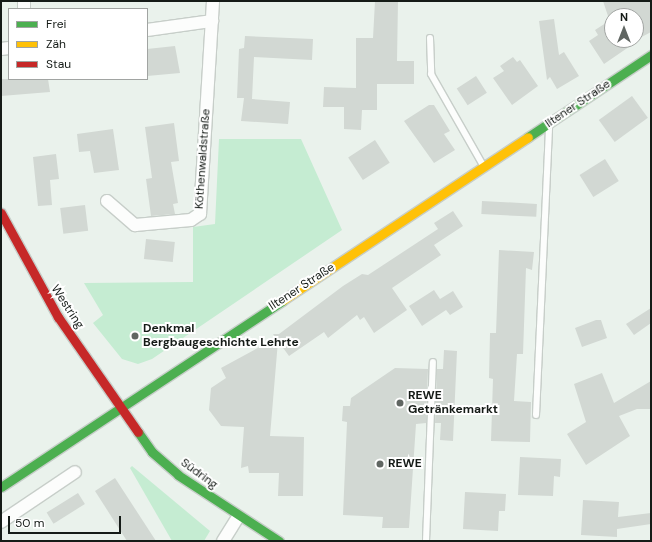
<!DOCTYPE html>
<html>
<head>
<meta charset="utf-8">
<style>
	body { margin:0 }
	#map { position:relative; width:652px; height:542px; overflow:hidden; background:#eaf2ec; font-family:"DM Sans",sans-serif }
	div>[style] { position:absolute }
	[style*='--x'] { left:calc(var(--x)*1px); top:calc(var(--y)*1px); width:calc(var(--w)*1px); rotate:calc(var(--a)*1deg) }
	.green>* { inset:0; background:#c5ecd2 }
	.building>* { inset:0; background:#d2d8d3; transform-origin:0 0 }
	.roads { filter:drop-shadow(1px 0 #c7cec9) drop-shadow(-1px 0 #c7cec9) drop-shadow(0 1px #c7cec9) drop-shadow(0 -1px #c7cec9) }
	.lane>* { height:6px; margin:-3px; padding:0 3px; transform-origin:3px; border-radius:3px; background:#fcfdfc }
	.street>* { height:12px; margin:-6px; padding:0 6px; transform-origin:6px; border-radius:6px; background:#fcfdfc }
	.fast>* { height:9px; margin:-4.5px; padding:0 4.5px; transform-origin:4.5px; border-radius:4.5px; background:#4caf50 }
	.slow>* { height:9px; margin:-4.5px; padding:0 4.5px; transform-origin:4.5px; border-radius:4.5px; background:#ffc107 }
	.jam>* { height:9px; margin:-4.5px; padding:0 4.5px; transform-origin:4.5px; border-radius:4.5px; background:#c62828 }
	.dots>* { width:11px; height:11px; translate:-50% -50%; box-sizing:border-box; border:2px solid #fff; border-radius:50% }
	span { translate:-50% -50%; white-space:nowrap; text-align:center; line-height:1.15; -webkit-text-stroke:4px #fff; paint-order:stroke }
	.street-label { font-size:12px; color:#151b17 }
	.poi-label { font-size:12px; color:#151b17; font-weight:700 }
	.left { translate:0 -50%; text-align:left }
	.frame { position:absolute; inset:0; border:2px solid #151b17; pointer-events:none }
	.legend { position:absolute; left:8px; top:8px; width:140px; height:72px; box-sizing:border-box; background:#fff; border:1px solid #a1a4a2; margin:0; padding:5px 7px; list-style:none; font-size:12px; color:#151b17 }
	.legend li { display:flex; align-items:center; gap:8px; height:20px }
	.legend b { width:20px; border:1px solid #a1a4a2 }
	.north { position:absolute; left:604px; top:8px; width:40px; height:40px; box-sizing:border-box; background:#fff; border:1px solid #a1a4a2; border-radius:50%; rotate:0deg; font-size:11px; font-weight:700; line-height:16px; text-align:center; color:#151b17 }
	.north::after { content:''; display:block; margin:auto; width:14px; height:18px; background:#606662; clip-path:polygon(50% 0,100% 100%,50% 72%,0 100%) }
	.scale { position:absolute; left:8px; top:516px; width:113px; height:18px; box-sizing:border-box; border:2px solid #151b17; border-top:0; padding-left:5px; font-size:12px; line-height:14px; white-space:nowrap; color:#151b17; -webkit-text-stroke:3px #fff; paint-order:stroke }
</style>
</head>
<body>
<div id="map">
	<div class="green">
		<i style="clip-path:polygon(219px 139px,301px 139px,342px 230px,152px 359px,138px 364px,122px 359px,93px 323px,103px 315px,84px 283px,193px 282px,193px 227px,215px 224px)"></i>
		<i style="clip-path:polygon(132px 466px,210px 531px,204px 541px,172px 541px,130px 468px)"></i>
	</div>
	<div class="building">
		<i style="clip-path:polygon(375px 1px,398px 1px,397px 61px,414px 61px,414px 84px,377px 84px,377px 110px,362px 110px,361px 130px,344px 129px,344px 107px,323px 107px,324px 87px,356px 88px,356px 38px,373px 38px)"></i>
		<i style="clip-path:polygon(603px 1px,651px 1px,651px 32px,636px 40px,636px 16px,608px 16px)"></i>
		<i style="clip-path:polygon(554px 19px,559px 55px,564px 52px,579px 76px,557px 89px,550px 77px,547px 80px,539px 21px)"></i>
		<i style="clip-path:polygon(612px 19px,612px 40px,639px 40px,604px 64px,589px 41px,598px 35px,595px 30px)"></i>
		<i style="clip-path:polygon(245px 36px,313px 39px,312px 60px,254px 57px,252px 99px,290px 102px,288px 124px,241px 121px,244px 98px,237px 98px,239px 49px,244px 48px)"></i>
		<i style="clip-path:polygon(175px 46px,180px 73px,147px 76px,147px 49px)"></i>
		<i style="clip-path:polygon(513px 57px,517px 62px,520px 60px,538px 86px,512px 105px,493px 78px,504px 71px,500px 66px)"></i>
		<i style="left:476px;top:76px;width:20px;height:23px;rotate:57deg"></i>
		<i style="clip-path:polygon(1px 79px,48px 79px,50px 92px,1px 96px)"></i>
		<i style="left:632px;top:96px;width:27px;height:41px;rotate:54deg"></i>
		<i style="clip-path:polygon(429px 105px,434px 105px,450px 131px,444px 134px,455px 150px,434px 163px,404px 121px)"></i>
		<i style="clip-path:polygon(174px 123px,179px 161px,171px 162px,178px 203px,173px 204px,175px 214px,151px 216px,146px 179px,152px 178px,145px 127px)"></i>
		<i style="clip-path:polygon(113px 129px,119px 170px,94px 173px,90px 151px,79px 152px,77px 134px)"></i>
		<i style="left:375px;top:140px;width:27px;height:32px;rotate:57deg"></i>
		<i style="clip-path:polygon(56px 154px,59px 179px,50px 180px,52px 205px,38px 206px,33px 157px)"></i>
		<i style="left:605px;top:159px;width:26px;height:30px;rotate:58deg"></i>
		<i style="left:482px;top:201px;width:55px;height:13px;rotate:3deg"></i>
		<i style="left:85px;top:205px;width:26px;height:25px;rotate:83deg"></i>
		<i style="clip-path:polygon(453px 211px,463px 226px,434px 245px,441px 255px,392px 288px,407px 310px,374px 333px,364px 317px,360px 320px,357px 315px,328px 338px,324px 332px,289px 356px,278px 341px,270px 436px,304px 437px,303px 496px,278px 496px,279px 473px,249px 473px,248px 466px,241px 468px,244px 427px,221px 426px,209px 410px,211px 388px,226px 378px,221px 368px,276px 338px,273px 334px,279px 334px,343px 286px,362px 274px,368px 275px,438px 229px,434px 223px)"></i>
		<i style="left:146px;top:239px;width:29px;height:20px;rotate:6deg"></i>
		<i style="clip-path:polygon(499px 250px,534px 252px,532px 270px,526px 268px,523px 354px,517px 354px,514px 401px,531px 402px,530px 442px,491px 441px,493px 379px,489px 378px,490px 333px,496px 333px)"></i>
		<i style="clip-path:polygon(434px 290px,440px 299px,453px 291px,463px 307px,450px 315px,446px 310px,422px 326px,409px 306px)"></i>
		<i style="clip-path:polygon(651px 308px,651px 323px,634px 335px,626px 324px)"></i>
		<i style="clip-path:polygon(596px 320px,601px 320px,607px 338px,582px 347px,575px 328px)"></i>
		<i style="clip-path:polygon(444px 350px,457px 351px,453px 441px,440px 440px,441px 423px,435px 423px,437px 369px,443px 369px)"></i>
		<i style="clip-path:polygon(395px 368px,428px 369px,426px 423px,416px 424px,409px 528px,382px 528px,383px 517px,343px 515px,347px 422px,342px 421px,343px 406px,350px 406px,351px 398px)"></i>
		<i style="clip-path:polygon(602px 373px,614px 403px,651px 381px,651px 409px,637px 409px,619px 416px,630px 436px,586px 465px,567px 434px,586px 422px,574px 384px)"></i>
		<i style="clip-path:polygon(520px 457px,561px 459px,560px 477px,554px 476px,553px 496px,518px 495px)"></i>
		<i style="clip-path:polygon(115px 478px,156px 541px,127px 541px,95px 491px)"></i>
		<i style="clip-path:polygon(465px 492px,506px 494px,505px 511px,499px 511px,498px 531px,463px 529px)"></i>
		<i style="left:78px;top:493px;width:13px;height:37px;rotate:58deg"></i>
		<i style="clip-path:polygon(583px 500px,619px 502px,618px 517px,651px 513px,651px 524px,617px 529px,617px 537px,581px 535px)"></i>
	</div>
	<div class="roads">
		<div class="lane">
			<i style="--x:430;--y:38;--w:36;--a:88"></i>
			<i style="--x:431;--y:74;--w:105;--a:60.3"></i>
			<i style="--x:536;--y:415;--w:290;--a:-87.4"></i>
			<i style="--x:426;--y:541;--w:179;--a:-87.8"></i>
		</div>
		<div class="street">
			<i style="--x:24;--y:1;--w:8;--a:90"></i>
			<i style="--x:147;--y:30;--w:66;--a:-7.9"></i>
			<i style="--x:1;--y:49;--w:8;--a:-7"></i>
			<i style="--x:107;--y:201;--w:37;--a:41"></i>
			<i style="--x:135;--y:225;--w:56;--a:-5.1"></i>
			<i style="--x:191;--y:220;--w:11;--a:-34"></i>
			<i style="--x:200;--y:214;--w:213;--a:-86.5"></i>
			<i style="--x:1;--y:522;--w:89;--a:-34"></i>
			<i style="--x:223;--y:541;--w:28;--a:-58"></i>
		</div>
		<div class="fast">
			<i style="--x:528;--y:137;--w:148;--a:-33.7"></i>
			<i style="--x:138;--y:432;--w:24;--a:55"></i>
			<i style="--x:152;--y:452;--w:35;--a:41"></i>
			<i style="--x:178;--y:475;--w:121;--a:33.2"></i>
			<i style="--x:1;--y:487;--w:338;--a:-33.5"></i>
		</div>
		<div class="slow">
			<i style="--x:283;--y:300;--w:294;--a:-33.6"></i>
		</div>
		<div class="jam">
			<i style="--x:1;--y:213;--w:119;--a:61.3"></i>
			<i style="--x:58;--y:317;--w:140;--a:55.2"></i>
		</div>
	</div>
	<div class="dots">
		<i style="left:135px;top:336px;background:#606662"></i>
		<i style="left:400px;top:403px;background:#606662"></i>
		<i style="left:380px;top:464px;background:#606662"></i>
	</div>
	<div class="street-label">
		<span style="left:578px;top:104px;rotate:-34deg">Iltener Straße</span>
		<span style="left:203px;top:159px;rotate:-86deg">Köthenwaldstraße</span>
		<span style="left:302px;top:287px;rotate:-33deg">Iltener Straße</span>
		<span style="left:67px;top:307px;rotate:57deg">Westring</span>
		<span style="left:199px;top:474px;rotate:36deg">Südring</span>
	</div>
	<div class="poi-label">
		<span class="left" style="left:143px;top:336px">Denkmal<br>Bergbaugeschichte Lehrte</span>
		<span class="left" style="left:408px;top:403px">REWE<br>Getränkemarkt</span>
		<span class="left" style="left:388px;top:464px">REWE</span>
	</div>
	<div class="frame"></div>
	<ul class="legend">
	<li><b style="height:5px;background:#4caf50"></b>Frei</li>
	<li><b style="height:5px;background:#ffc107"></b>Zäh</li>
	<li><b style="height:5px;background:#c62828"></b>Stau</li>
	</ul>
	<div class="north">N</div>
	<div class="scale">50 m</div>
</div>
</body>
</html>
